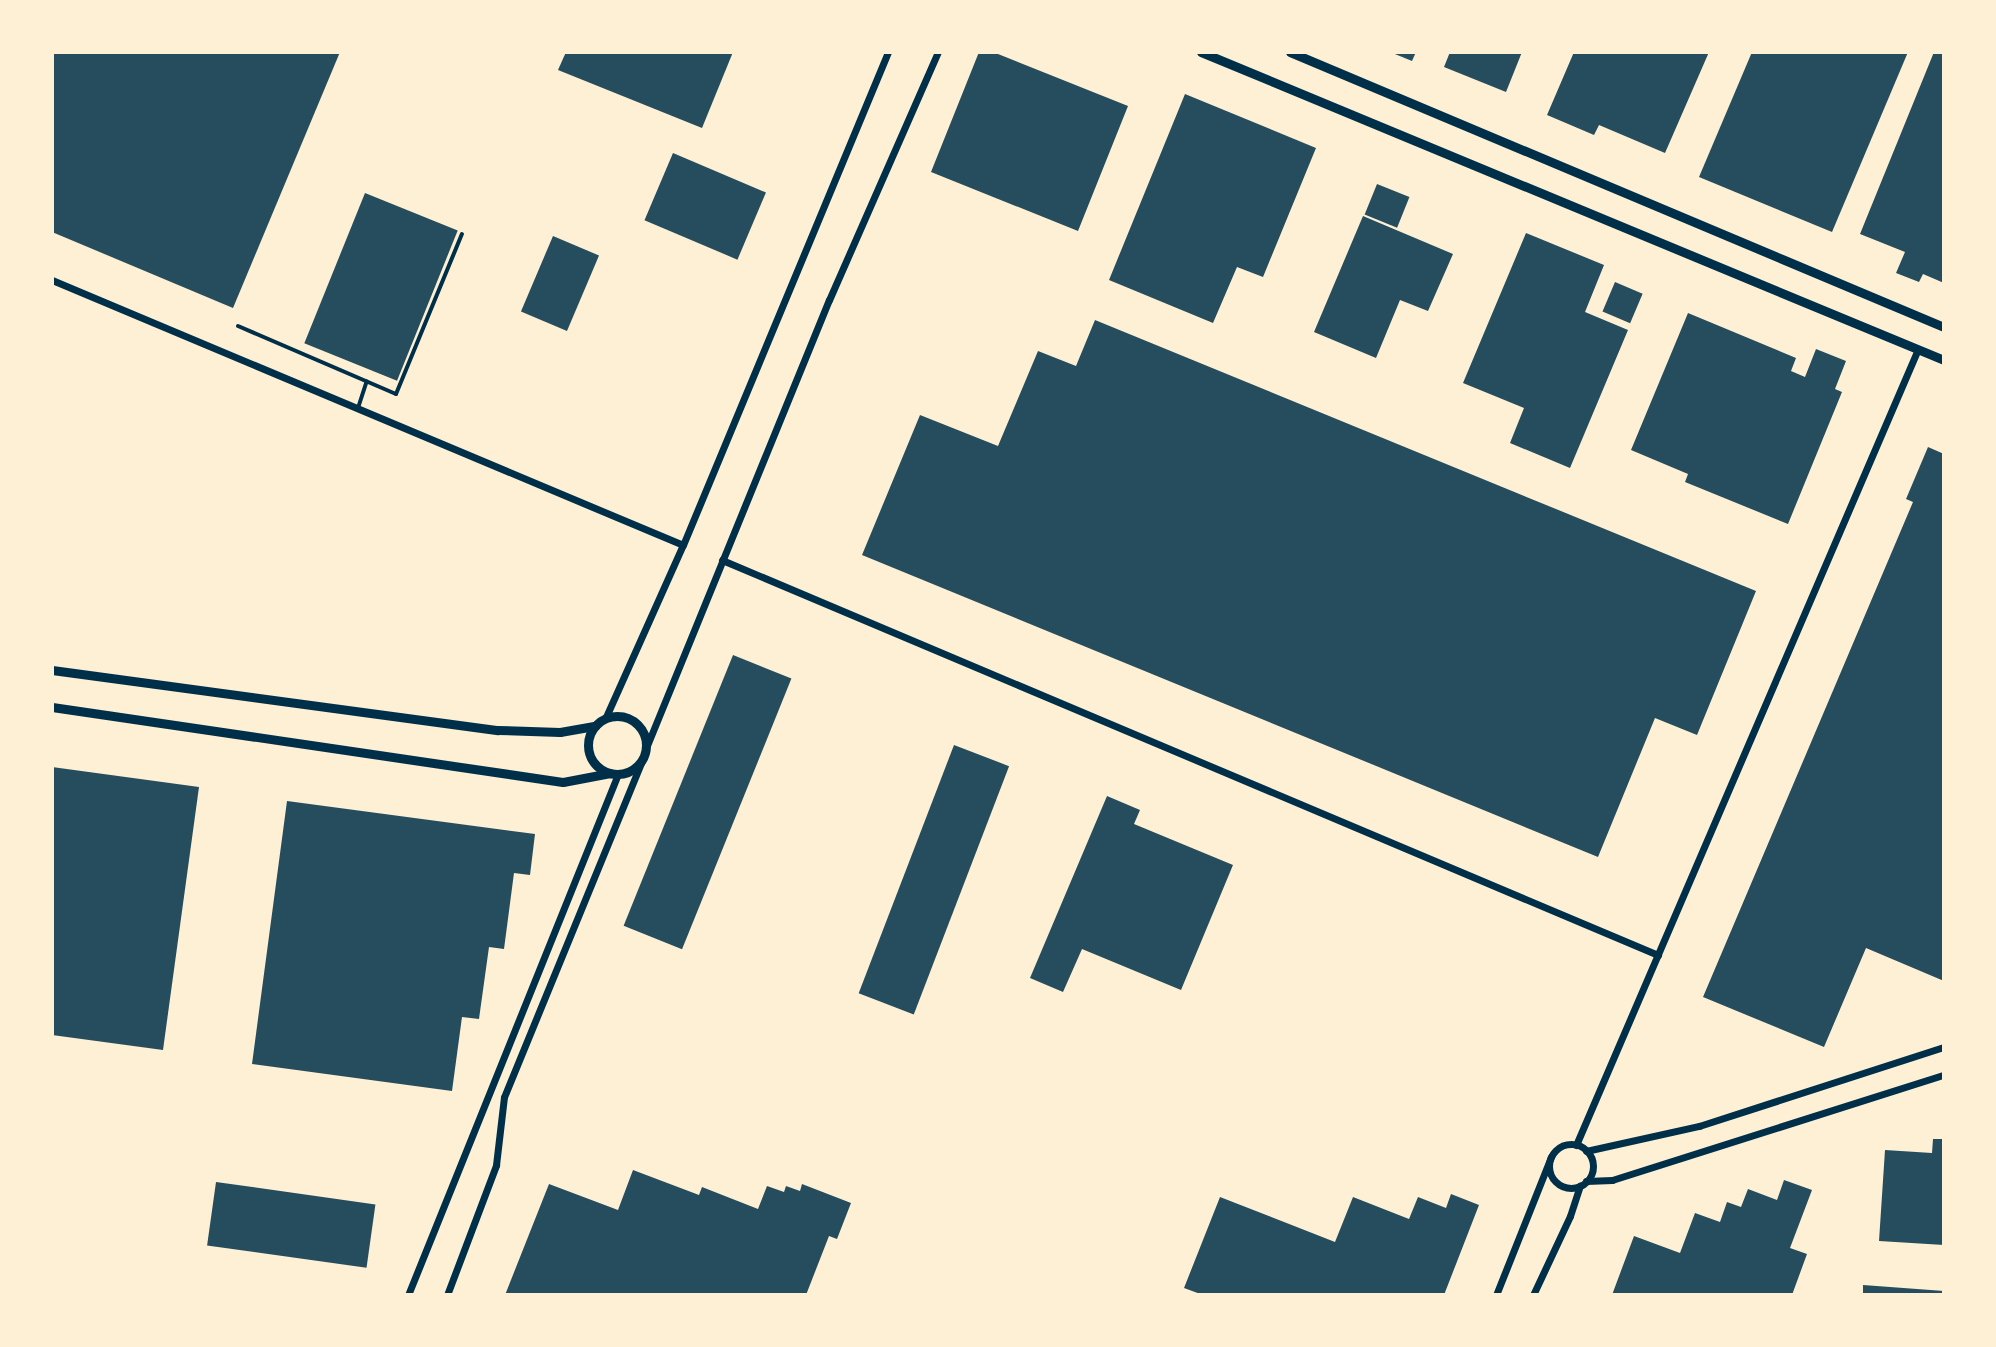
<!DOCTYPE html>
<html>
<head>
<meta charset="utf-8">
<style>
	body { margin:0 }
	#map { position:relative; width:1996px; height:1347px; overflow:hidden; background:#fdf0d5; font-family:"Noto Sans",sans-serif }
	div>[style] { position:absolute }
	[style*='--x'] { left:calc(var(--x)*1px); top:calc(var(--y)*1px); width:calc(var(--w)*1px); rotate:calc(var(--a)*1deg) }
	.building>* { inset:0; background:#264d5e; transform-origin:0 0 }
	.service>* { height:4px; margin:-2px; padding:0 2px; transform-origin:2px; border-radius:2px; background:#003049 }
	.minor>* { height:7px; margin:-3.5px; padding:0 3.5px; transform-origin:3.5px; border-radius:3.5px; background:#003049 }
	.minor>.ring { margin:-3.5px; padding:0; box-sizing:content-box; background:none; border:7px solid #003049; border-radius:50% }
	.tertiary>* { height:9px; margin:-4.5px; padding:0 4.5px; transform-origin:4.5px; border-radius:4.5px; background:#003049 }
	.tertiary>.ring { margin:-4.5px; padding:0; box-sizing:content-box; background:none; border:9px solid #003049; border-radius:50% }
	span { translate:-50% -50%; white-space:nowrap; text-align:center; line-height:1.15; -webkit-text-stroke:6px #fdf0d5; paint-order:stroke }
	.frame { position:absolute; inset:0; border:54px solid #fdf0d5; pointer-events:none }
</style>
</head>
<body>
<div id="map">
	<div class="building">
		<i style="clip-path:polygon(52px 52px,340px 52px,233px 308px,52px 232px)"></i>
		<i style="clip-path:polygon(566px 52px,733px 52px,702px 128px,558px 70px)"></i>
		<i style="clip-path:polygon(979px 52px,993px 52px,1128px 106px,1078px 231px,931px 172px)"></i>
		<i style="clip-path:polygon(1390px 52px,1416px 52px,1412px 61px)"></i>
		<i style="clip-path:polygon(1450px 52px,1522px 52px,1506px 92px,1444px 67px)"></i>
		<i style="clip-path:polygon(1574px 52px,1709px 52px,1665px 153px,1599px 125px,1594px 135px,1547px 115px)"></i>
		<i style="clip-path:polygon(1752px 52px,1908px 52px,1832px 232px,1699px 177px)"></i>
		<i style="clip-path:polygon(1934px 52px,1944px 52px,1944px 283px,1923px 274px,1919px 282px,1896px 273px,1905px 252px,1860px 234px)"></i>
		<i style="clip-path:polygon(1185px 94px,1316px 148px,1263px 277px,1237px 267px,1213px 323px,1109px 280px)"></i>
		<i style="left:673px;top:153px;width:101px;height:73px;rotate:23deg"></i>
		<i style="left:1377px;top:184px;width:35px;height:33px;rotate:22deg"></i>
		<i style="left:365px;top:193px;width:100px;height:162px;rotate:22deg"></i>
		<i style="clip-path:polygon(1363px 216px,1453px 254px,1428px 311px,1400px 300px,1376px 358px,1314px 332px)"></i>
		<i style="clip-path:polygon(1526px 233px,1604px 265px,1585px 312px,1628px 330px,1570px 468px,1510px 443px,1524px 408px,1463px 383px)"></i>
		<i style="left:553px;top:236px;width:50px;height:82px;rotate:23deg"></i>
		<i style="left:1615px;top:282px;width:30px;height:32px;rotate:23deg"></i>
		<i style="clip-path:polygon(1688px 313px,1796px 358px,1791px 371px,1805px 377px,1816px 349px,1846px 361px,1835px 389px,1842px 392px,1788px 524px,1685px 482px,1688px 474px,1631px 450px)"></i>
		<i style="clip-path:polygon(1095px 320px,1756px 591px,1697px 735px,1655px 718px,1598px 857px,862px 555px,920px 415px,998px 446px,1038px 351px,1076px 366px)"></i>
		<i style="clip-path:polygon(1928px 447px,1944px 454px,1944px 981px,1866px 948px,1824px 1047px,1703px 997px,1913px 502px,1906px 499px)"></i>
		<i style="left:733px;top:655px;width:63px;height:292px;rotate:22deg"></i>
		<i style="left:954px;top:745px;width:59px;height:266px;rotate:21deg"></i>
		<i style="clip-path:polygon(52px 767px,199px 787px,163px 1050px,52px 1035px)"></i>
		<i style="clip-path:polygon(1107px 796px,1140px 810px,1134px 824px,1233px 865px,1181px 990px,1082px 949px,1063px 992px,1030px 978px)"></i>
		<i style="clip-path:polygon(287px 801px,535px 834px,530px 875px,514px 873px,504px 949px,489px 947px,479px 1019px,462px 1017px,452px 1091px,252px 1064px)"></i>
		<i style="clip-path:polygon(1933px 1139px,1944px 1139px,1944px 1245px,1879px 1241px,1885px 1150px,1932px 1153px)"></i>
		<i style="clip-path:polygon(633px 1170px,699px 1195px,702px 1187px,758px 1209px,767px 1186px,784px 1192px,786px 1186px,800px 1191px,802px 1184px,851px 1203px,837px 1239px,829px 1236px,806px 1295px,505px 1295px,549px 1184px,618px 1210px)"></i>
		<i style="clip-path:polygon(1784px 1180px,1812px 1190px,1790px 1248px,1807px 1254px,1792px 1295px,1612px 1295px,1634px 1236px,1680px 1253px,1695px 1213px,1720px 1222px,1727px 1202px,1741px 1207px,1748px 1189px,1777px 1200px)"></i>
		<i style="left:216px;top:1182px;width:161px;height:64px;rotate:8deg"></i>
		<i style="clip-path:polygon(1451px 1194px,1479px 1205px,1444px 1295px,1203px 1295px,1184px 1288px,1220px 1197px,1335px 1242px,1353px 1197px,1409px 1219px,1418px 1197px,1446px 1208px)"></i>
		<i style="clip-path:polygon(1863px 1285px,1944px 1291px,1944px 1295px,1863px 1295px)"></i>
	</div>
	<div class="service">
		<i style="--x:238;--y:326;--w:172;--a:23.3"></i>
		<i style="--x:396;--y:394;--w:173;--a:-67.6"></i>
		<i style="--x:358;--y:408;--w:28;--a:-72"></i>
	</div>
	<div class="minor">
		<i style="--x:52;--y:280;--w:684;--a:22.78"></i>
		<i style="--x:722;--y:560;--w:1016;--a:22.88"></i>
		<i style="--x:605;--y:719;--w:191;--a:-65.9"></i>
		<i style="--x:683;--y:545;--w:534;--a:-67.42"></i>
		<i style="--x:646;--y:748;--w:484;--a:-67.8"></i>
		<i style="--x:829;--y:300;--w:271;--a:-66.3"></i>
		<i class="ring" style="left:1549px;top:1144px;width:37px;height:37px"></i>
		<i style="--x:1576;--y:1145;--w:866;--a:-66.75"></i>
		<i style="--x:1586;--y:1151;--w:116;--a:-12.5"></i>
		<i style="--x:1699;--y:1126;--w:257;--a:-17.9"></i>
		<i style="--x:1586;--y:1181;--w:26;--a:-2"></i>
		<i style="--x:1612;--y:1180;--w:348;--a:-17.6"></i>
		<i style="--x:408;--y:1295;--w:562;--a:-68.05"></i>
		<i style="--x:447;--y:1295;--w:139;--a:-69.3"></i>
		<i style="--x:496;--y:1165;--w:68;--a:-83.3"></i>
		<i style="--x:504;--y:1097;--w:369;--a:-67.7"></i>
		<i style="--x:1496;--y:1295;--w:149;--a:-68.3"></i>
		<i style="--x:1533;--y:1295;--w:87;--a:-64.9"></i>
		<i style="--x:1570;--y:1216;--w:32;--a:-72"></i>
	</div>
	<div class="tertiary">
		<i style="--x:1201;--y:52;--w:804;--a:22.52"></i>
		<i style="--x:1290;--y:52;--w:709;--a:22.81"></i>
		<i style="--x:52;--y:670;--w:450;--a:7.7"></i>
		<i style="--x:498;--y:730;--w:62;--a:1.8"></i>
		<i style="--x:560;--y:732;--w:36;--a:-10"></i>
		<i style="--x:52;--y:707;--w:516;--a:8.35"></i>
		<i style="--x:563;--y:782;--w:48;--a:-10.8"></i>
		<i class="ring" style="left:588px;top:716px;width:49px;height:49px"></i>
	</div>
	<div class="frame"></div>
</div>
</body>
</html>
